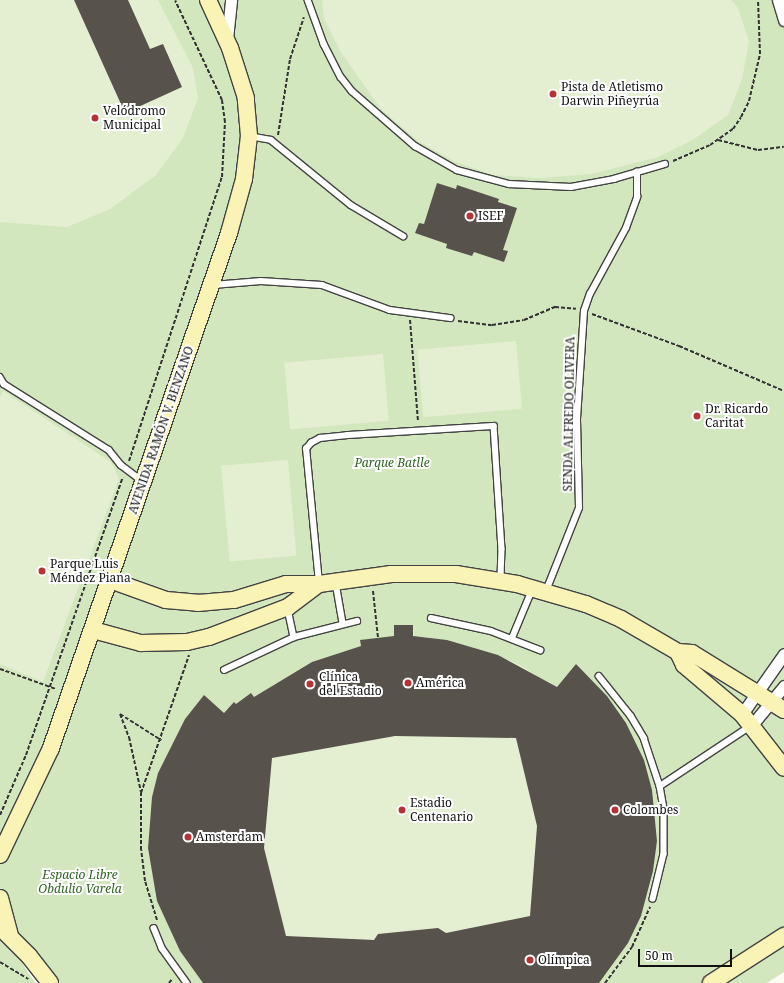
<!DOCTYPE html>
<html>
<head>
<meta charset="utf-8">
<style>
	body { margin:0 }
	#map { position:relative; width:784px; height:983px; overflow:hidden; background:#fefdf4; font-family:"Noto Serif",serif }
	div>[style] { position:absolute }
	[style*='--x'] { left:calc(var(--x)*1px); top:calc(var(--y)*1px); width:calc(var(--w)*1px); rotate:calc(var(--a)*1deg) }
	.green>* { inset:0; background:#d3e7bf }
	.pitch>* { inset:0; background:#e4efd1; transform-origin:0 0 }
	.building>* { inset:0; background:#58524d }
	.path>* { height:2px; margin-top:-1px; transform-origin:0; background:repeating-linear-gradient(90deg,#323232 0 4px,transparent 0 6px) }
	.roads { filter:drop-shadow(1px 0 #434343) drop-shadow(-1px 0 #434343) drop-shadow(0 1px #434343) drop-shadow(0 -1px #434343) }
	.lane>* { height:5.5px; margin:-2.75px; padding:0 2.75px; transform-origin:2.75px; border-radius:2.75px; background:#fff }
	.street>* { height:11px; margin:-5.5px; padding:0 5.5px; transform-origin:5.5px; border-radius:5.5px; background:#fff }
	.secondary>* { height:16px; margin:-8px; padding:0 8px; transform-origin:8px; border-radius:8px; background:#f9f3b5 }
	.dots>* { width:11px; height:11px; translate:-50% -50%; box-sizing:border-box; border:2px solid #fff; border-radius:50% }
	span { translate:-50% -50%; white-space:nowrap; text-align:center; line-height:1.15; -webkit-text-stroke:4px #fff; paint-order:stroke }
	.poi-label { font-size:12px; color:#101010 }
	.left { translate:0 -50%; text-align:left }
	.street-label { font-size:12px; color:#101010 }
	.park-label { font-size:12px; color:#306424; font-style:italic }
	.scale { position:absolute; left:638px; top:949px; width:94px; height:18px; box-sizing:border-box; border:2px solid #101010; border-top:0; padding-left:5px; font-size:12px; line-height:14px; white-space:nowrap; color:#101010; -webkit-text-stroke:3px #fff; paint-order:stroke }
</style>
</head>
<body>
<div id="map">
	<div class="green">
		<i style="clip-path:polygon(0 0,784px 0,784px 936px,711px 983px,50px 983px,0 927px)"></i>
		<i style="clip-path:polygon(0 938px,21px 961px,35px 983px,0 983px)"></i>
		<i style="clip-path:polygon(784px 945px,784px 972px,767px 983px,725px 983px)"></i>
	</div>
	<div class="pitch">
		<i style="clip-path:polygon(0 0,158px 0,193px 68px,198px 98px,183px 138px,156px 175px,110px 209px,67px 227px,0 222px)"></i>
		<i style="clip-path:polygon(322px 0,731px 0,738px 8px,749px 41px,742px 79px,728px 115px,691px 141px,658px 157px,591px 174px,540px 178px,493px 175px,454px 161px,418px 141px,381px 109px,340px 51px,324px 18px)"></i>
		<i style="left:516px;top:341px;width:68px;height:99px;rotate:85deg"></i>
		<i style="left:383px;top:354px;width:67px;height:99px;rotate:85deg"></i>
		<i style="clip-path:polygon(3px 391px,111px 462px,119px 479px,43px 682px,0 664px,0 397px)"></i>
		<i style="left:288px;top:460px;width:96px;height:67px;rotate:85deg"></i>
		<i style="clip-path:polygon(394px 625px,413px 625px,414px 636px,447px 640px,498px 655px,522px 666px,555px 689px,576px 664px,607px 696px,626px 723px,644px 760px,652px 790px,657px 841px,653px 871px,641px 916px,592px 983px,203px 983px,180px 951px,157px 901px,148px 848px,152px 797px,158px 773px,185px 719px,204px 695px,224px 713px,234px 702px,237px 704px,251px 693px,254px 697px,312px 662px,361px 646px,360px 640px,394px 637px)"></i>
	</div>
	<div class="building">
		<i style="clip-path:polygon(74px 0,128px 0,150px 49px,163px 44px,182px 87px,125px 113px)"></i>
		<i style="clip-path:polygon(437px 183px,456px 189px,457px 185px,499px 199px,498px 202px,517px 208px,503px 250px,508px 251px,504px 262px,474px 252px,472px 256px,446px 248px,447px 244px,415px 233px,419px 223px,424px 224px)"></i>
		<i style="clip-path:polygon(evenodd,394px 625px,413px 625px,413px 636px,447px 640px,498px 655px,557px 687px,576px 664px,607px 696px,626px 723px,644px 760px,652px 790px,657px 841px,653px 871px,641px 916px,628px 943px,599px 983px,203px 983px,180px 951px,157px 901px,148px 848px,152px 797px,158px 773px,185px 719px,204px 695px,224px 713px,234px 702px,236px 704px,251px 693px,254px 697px,312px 662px,361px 646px,360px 640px,394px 636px,394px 625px,395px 736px,516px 738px,537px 826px,530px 916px,446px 933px,438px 928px,378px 934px,374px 940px,286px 936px,264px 848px,272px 758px,395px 736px)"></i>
	</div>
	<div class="path">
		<i style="--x:278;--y:135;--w:77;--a:-81"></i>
		<i style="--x:290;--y:59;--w:44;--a:-71.6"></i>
		<i style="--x:718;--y:140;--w:41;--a:14"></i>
		<i style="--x:758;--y:150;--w:26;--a:-7"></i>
		<i style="--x:673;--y:161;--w:40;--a:-23.4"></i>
		<i style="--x:710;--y:145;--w:28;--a:-35"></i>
		<i style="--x:733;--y:129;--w:14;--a:-56"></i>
		<i style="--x:741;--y:117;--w:18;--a:-63"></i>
		<i style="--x:749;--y:101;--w:48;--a:-76.8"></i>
		<i style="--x:760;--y:54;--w:54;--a:-92.1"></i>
		<i style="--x:592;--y:314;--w:93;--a:20.2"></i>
		<i style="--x:679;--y:346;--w:114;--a:23.2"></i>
		<i style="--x:410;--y:320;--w:102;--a:85.5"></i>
		<i style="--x:458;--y:321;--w:34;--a:7"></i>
		<i style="--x:492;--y:325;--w:32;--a:-9"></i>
		<i style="--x:524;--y:320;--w:34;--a:-23"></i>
		<i style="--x:555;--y:307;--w:21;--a:5"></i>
		<i style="--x:129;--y:461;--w:299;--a:-71.9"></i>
		<i style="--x:222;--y:177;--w:55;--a:-86.9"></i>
		<i style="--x:225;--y:122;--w:22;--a:-98"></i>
		<i style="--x:222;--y:100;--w:110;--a:-115.2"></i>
		<i style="--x:373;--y:591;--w:47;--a:83.9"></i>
		<i style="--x:0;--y:669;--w:59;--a:19.7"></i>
		<i style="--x:120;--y:714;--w:25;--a:69"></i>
		<i style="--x:129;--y:737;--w:56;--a:77.7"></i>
		<i style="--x:120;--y:714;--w:49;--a:32.4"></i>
		<i style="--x:0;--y:815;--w:65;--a:-66.6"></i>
		<i style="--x:26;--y:755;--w:294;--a:-70.8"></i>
		<i style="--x:157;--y:920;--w:41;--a:-107.1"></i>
		<i style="--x:145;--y:881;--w:31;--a:-97"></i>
		<i style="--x:141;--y:850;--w:57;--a:-90"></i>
		<i style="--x:141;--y:793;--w:146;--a:-70.8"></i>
		<i style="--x:0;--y:962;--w:33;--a:31"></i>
		<i style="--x:169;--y:983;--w:6;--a:-51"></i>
		<i style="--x:605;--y:983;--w:45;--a:-53.1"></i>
		<i style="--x:632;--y:947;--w:44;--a:-65.8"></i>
	</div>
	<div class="roads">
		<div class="lane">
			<i style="--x:308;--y:0;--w:47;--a:70"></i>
			<i style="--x:324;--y:44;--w:37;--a:63"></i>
			<i style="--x:341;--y:77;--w:18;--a:52"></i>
			<i style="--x:352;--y:91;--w:84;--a:41.1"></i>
			<i style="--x:415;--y:146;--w:48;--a:29.7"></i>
			<i style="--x:457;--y:170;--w:54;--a:15.1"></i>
			<i style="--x:509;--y:184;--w:62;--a:2.8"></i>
			<i style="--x:571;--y:187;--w:44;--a:-10.5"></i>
			<i style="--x:614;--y:179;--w:53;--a:-16.4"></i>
			<i style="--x:249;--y:136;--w:22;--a:10"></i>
			<i style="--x:271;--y:140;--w:103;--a:39.1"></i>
			<i style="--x:351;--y:205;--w:61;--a:30.8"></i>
			<i style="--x:213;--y:285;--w:48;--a:-4.8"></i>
			<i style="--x:261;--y:281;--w:61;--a:3.8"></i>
			<i style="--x:322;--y:285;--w:72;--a:20.2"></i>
			<i style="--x:390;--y:310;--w:61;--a:7.6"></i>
			<i style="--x:0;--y:377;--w:8;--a:60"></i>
			<i style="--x:4;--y:384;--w:124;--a:32.2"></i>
			<i style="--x:109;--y:450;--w:19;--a:51"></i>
			<i style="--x:121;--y:465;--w:26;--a:37"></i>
			<i style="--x:319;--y:583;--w:135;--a:-95.5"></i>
			<i style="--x:306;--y:449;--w:8;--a:-50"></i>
			<i style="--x:311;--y:443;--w:10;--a:-29"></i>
			<i style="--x:320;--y:438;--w:27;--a:-6"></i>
			<i style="--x:347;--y:435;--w:147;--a:-3.5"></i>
			<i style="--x:494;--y:426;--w:123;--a:86.3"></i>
			<i style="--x:502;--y:549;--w:32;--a:92"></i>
			<i style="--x:336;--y:583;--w:41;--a:80.1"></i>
			<i style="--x:546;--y:591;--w:89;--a:-68.3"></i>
			<i style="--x:579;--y:508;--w:89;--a:-91.3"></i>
			<i style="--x:577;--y:419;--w:108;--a:-86.3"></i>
			<i style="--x:584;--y:311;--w:18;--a:-71"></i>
			<i style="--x:590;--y:294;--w:75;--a:-61.4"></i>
			<i style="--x:626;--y:228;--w:33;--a:-70"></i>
			<i style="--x:637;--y:197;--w:25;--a:-90"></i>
			<i style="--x:288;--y:609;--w:29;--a:78"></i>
			<i style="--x:431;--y:618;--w:61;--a:12.2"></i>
			<i style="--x:491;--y:631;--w:53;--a:21.2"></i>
			<i style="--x:512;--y:638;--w:52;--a:-67.4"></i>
			<i style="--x:224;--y:670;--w:77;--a:-25.2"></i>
			<i style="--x:294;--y:637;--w:65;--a:-14.3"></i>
			<i style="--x:599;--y:676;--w:51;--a:51.3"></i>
			<i style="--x:631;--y:716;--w:26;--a:59"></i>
			<i style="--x:644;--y:738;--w:51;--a:71.6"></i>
			<i style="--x:660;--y:786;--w:23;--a:80"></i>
			<i style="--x:664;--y:809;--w:45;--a:90"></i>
			<i style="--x:664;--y:854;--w:46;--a:103.7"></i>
			<i style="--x:660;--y:786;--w:107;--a:-33.5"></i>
			<i style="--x:154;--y:928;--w:22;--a:68"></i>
			<i style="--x:162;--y:948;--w:43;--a:54.5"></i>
		</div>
		<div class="street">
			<i style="--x:778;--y:0;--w:21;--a:73"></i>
			<i style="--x:227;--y:39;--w:39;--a:-84"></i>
			<i style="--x:742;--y:714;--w:73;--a:-55"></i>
			<i style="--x:751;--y:726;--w:52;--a:-50.5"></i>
		</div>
		<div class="secondary">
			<i style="--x:110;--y:580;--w:59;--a:19.7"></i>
			<i style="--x:166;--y:600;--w:32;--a:5"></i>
			<i style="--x:198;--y:603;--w:36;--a:-5"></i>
			<i style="--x:234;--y:600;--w:54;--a:-17.1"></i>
			<i style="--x:286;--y:584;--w:33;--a:0"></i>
			<i style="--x:319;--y:584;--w:73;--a:-7.9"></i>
			<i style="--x:391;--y:574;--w:65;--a:0"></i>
			<i style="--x:456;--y:574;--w:62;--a:9.3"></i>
			<i style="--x:517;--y:584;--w:72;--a:16.2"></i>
			<i style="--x:586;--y:604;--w:38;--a:23"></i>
			<i style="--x:621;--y:619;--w:66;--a:30.1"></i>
			<i style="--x:678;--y:652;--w:14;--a:4"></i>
			<i style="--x:692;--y:653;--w:108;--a:31.8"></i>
			<i style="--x:93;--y:630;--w:50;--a:15.2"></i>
			<i style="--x:141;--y:643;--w:46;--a:-1.2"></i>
			<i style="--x:187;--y:642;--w:23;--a:-13"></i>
			<i style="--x:209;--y:637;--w:85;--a:-20.8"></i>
			<i style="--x:288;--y:607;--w:39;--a:-37"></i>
			<i style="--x:678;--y:652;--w:14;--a:65"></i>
			<i style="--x:684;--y:665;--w:76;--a:40.2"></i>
			<i style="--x:742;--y:714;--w:68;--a:52.1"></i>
			<i style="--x:0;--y:855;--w:119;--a:-64.5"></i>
			<i style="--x:51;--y:748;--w:545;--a:-70.93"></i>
			<i style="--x:229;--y:233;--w:56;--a:-74.5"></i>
			<i style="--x:244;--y:179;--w:43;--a:-83.4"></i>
			<i style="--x:249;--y:136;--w:38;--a:-95"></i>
			<i style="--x:246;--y:98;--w:52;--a:-107.7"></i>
			<i style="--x:230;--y:48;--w:53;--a:-114.6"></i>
			<i style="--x:0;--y:898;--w:38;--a:75"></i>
			<i style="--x:0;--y:927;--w:41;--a:45"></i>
			<i style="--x:29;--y:956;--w:34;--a:52"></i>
			<i style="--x:711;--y:983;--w:87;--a:-32.8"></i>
		</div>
	</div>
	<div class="dots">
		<i style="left:553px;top:94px;background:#b73234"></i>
		<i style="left:95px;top:118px;background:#b73234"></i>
		<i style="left:470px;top:216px;background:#b73234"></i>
		<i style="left:697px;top:416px;background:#b73234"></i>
		<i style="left:42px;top:571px;background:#b73234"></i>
		<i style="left:408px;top:683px;background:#b73234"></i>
		<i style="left:310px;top:684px;background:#b73234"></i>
		<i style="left:402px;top:810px;background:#b73234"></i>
		<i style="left:615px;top:810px;background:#b73234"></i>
		<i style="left:188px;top:837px;background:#b73234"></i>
		<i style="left:530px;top:960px;background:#b73234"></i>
	</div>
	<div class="poi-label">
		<span class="left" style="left:561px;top:94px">Pista de Atletismo<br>Darwin Piñeyrúa</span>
		<span class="left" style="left:103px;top:118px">Velódromo<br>Municipal</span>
		<span class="left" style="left:478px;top:216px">ISEF</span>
		<span class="left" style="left:705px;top:416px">Dr. Ricardo<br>Caritat</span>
		<span class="left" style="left:50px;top:571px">Parque Luis<br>Méndez Piana</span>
		<span class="left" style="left:319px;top:684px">Clínica<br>del Estadio</span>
		<span class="left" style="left:416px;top:683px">América</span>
		<span class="left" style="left:410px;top:810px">Estadio<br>Centenario</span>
		<span class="left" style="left:623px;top:810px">Colombes</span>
		<span class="left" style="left:196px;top:837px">Amsterdam</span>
		<span class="left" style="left:538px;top:960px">Olímpica</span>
	</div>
	<div class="street-label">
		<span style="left:569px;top:414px;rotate:-89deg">SENDA ALFREDO OLIVERA</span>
		<span style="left:161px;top:430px;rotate:-71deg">AVENIDA RAMÓN V. BENZANO</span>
	</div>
	<div class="park-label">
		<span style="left:392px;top:463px">Parque Batlle</span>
		<span style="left:80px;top:882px">Espacio Libre<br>Obdulio Varela</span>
	</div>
	<div class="scale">50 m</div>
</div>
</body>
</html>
